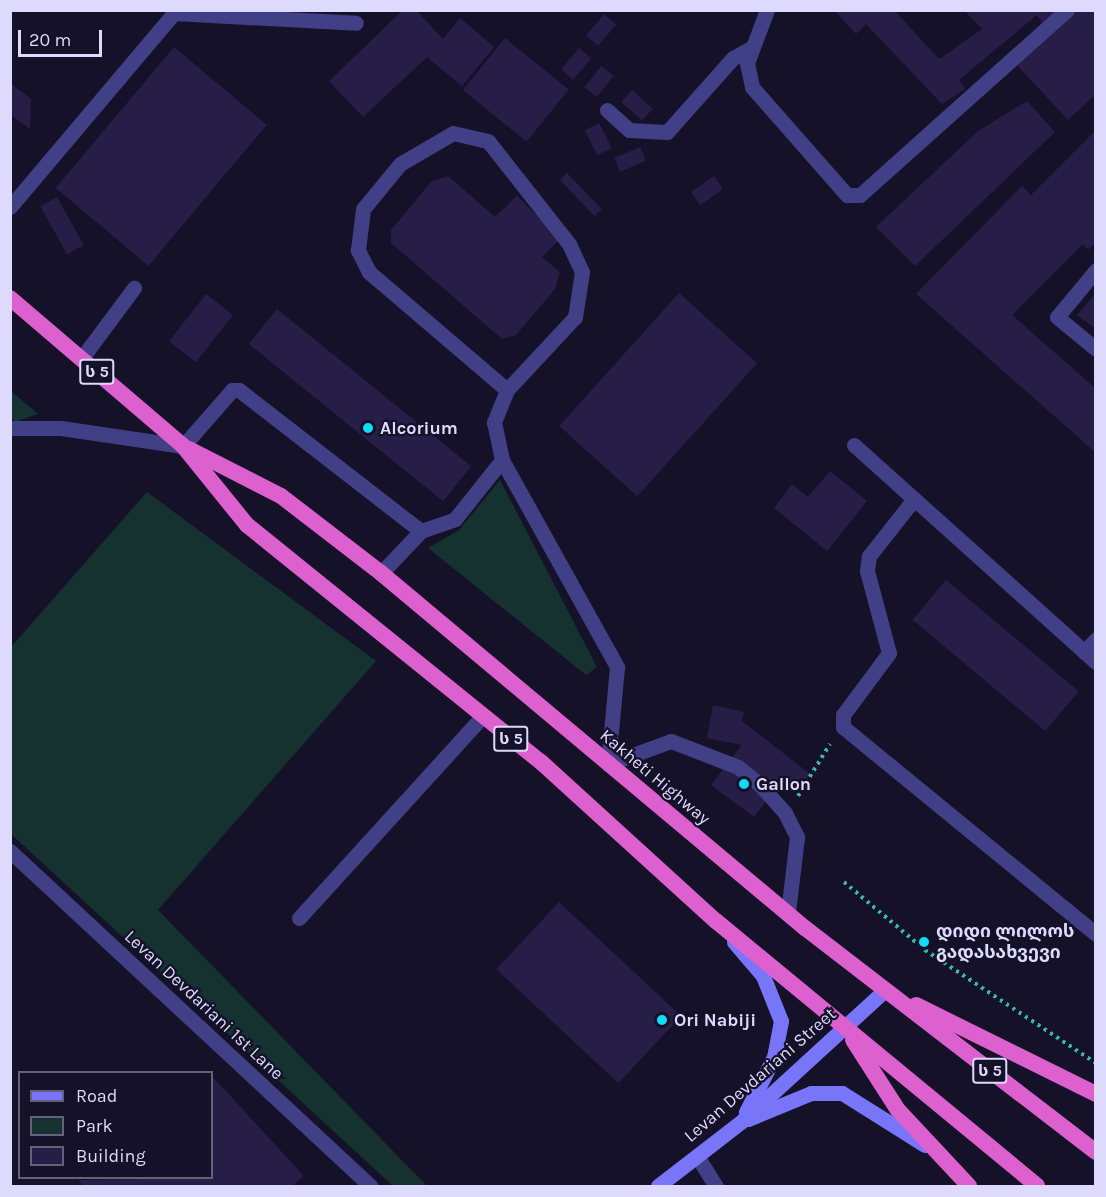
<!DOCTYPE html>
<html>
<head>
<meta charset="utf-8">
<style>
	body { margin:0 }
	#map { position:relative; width:1106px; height:1197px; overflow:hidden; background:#151128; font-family:Karla,"Noto Sans Georgian",sans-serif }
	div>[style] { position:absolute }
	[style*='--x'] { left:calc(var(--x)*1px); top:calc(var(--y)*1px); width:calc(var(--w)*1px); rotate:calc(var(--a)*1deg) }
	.green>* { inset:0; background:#153231 }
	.building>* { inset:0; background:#271e48; transform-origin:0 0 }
	.path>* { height:4px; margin-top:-2px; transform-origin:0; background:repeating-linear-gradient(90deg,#36b6ae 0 3px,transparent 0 7.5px) }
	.service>* { height:15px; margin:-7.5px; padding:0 7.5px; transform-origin:7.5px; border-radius:7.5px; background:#413f85 }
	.minor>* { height:15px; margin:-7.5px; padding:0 7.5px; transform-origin:7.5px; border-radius:7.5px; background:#413f85 }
	.secondary>* { height:15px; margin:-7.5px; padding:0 7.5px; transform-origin:7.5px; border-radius:7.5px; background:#7975f9 }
	.trunk>* { height:16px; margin:-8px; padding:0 8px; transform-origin:8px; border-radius:8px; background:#dd60cf }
	.dots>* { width:16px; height:16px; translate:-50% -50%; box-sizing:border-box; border:3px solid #151128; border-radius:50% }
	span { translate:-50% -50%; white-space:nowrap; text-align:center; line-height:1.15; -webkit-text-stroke:4.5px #151128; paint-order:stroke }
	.shield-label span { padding:2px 4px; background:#151128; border:2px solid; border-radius:4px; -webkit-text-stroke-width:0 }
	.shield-label { font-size:16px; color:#dedafd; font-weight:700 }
	.poi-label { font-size:18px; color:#dedafd; font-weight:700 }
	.left { translate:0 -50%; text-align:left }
	.street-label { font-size:18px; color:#dedafd }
	.frame { position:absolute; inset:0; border:12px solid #dedafd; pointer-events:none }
	.legend { position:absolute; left:18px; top:1071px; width:195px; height:108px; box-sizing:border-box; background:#151128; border:2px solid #65617d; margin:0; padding:8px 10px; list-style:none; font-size:18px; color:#dedafd }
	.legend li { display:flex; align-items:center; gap:12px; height:30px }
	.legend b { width:30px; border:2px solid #65617d }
	.scale { position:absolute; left:18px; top:30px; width:84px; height:27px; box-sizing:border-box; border:3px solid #dedafd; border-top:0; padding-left:8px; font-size:18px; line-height:21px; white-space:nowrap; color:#dedafd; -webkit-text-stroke:4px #151128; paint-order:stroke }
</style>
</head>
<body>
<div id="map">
	<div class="green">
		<i style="clip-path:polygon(10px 390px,38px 414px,15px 422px,11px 418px)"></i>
		<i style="clip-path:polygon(500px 480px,597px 667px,586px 675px,428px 548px,459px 530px)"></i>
		<i style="clip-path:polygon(147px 492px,376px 661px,158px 910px,427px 1186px,393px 1186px,11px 834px,11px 647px)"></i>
	</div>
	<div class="building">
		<i style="clip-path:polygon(403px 10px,416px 10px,443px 39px,460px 18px,494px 47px,462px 86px,427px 57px,363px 117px,329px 81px)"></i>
		<i style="clip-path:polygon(834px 10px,894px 10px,939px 59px,982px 29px,964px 10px,1058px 10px,1043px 24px,1037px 15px,959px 80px,965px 89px,942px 104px,866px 24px,856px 34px)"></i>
		<i style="clip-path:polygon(1076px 10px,1096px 10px,1096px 94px,1068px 120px,1017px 65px)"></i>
		<i style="left:604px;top:14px;width:16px;height:28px;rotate:40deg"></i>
		<i style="left:505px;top:38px;width:82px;height:67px;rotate:39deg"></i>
		<i style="left:174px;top:47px;width:121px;height:184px;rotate:40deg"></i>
		<i style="left:579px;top:48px;width:16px;height:28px;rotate:40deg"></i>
		<i style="left:601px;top:66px;width:16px;height:27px;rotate:38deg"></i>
		<i style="clip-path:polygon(10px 83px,31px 99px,30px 129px,10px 114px)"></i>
		<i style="left:632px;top:90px;width:28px;height:16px;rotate:42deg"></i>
		<i style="clip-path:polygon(1027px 101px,1055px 132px,915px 266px,876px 227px,978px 131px)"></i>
		<i style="left:599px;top:123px;width:28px;height:16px;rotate:63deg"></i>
		<i style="clip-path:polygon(1096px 130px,1096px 242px,1088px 250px,1083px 244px,1012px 315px,1096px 389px,1096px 453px,916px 294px,1022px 186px,1031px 195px)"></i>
		<i style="left:640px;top:147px;width:15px;height:28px;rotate:67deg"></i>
		<i style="left:567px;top:173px;width:50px;height:10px;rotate:46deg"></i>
		<i style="clip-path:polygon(448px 176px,495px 217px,517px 196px,560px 239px,542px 257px,560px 272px,555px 289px,516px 335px,502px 339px,391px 243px,391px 230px,431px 182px)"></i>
		<i style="left:714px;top:176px;width:16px;height:28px;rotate:55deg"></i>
		<i style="left:57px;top:197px;width:55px;height:19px;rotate:61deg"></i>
		<i style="left:679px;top:293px;width:105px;height:179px;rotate:42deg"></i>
		<i style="clip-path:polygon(1096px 293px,1096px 329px,1077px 315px)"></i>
		<i style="left:206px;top:294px;width:34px;height:60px;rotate:38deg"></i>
		<i style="left:277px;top:309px;width:250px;height:45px;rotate:39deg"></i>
		<i style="clip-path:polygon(830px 471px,867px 501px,827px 551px,774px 508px,792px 484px,808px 497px)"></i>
		<i style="left:946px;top:580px;width:173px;height:52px;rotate:40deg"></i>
		<i style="clip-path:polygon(713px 705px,744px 712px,742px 721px,810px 774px,800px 788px,784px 777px,754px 817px,711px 785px,742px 745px,707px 738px)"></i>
		<i style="left:559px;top:902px;width:167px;height:92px;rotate:43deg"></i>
		<i style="clip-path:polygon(212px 1076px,304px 1176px,292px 1186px,84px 1186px,78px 1180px,212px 1178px)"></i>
	</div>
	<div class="path">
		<i style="--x:798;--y:796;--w:61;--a:-58.4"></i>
		<i style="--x:844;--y:882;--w:106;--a:40"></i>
		<i style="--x:925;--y:950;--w:205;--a:33.5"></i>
	</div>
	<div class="service">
		<i style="--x:767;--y:10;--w:57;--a:110.7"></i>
		<i style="--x:747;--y:63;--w:25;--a:78"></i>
		<i style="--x:752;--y:87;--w:144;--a:48.7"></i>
		<i style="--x:847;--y:195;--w:13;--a:0"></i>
		<i style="--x:860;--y:195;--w:278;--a:-41.8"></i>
		<i style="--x:607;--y:110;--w:30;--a:42"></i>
		<i style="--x:629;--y:130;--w:38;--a:3"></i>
		<i style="--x:667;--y:132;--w:99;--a:-48.3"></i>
		<i style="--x:733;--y:58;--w:21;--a:-29"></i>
		<i style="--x:10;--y:207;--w:254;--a:-49.8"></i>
		<i style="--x:174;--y:13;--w:182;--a:3.1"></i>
		<i style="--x:1096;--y:270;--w:61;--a:129.7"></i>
		<i style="--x:1057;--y:317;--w:50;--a:39.4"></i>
		<i style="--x:81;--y:359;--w:89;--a:-53.3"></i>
		<i style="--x:507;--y:390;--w:182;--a:-139.5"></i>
		<i style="--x:369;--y:272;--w:25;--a:-117"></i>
		<i style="--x:358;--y:250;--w:41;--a:-83"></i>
		<i style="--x:363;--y:209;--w:58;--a:-50.6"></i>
		<i style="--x:400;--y:164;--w:61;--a:-30.3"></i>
		<i style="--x:453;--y:133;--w:36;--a:13"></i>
		<i style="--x:488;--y:141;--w:131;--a:51.8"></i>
		<i style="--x:569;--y:244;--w:31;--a:65"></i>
		<i style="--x:582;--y:272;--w:46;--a:98.8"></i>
		<i style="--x:575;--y:317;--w:100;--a:133"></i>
		<i style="--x:507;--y:390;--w:35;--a:112"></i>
		<i style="--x:494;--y:422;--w:39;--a:78"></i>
		<i style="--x:502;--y:460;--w:237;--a:60.9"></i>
		<i style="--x:617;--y:667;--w:97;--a:95.3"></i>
		<i style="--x:608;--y:764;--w:67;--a:-20.1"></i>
		<i style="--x:671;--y:741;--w:72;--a:21.2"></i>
		<i style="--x:738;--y:767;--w:28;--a:39"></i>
		<i style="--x:760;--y:785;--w:38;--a:48"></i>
		<i style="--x:785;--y:813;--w:27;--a:63"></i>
		<i style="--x:797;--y:837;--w:77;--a:96.8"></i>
		<i style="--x:10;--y:428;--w:51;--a:0"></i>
		<i style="--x:61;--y:428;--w:123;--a:8.4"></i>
		<i style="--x:183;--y:446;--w:74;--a:-48.8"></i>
		<i style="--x:232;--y:390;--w:7;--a:0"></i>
		<i style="--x:239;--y:390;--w:230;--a:37.8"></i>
		<i style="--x:854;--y:445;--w:325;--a:41.9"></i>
		<i style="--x:914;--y:499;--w:73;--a:128.3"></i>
		<i style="--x:869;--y:556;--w:15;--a:98"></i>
		<i style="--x:867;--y:571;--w:85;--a:75"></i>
		<i style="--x:889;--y:653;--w:77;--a:126.6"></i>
		<i style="--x:843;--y:715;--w:12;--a:90"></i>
		<i style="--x:843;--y:727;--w:327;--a:39.3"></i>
		<i style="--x:381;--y:573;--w:58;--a:-46.4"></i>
		<i style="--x:421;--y:531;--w:36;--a:-19"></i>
		<i style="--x:455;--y:519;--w:75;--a:-51.5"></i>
		<i style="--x:1084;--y:652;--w:18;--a:-47"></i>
		<i style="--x:299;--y:918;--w:272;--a:-47.7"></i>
		<i style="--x:697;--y:1156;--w:36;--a:58"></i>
	</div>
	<div class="minor">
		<i style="--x:10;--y:851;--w:492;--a:42.9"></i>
	</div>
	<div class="secondary">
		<i style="--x:734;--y:942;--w:45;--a:49.5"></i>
		<i style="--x:763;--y:976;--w:48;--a:68.2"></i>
		<i style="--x:781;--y:1021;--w:37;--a:101"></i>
		<i style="--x:774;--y:1057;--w:62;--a:117"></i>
		<i style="--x:748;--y:1119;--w:68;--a:-22.4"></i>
		<i style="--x:811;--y:1093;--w:31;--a:0"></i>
		<i style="--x:842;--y:1093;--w:98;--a:32.1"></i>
		<i style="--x:658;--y:1186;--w:106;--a:-37.7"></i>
		<i style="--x:742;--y:1121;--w:194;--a:-42.5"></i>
	</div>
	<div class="trunk">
		<i style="--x:10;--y:298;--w:228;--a:40.5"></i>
		<i style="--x:183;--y:446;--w:102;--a:51"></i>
		<i style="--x:247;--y:525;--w:378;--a:38.9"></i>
		<i style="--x:541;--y:762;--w:236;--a:42.3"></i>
		<i style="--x:716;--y:921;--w:416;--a:39.5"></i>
		<i style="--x:189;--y:449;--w:103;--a:27.1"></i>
		<i style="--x:281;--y:496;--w:126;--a:37.6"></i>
		<i style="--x:381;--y:573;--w:553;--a:39.94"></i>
		<i style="--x:805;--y:928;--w:367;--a:37.6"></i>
		<i style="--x:916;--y:1005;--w:201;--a:26.3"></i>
		<i style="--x:853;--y:1040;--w:83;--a:57.3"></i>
		<i style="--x:898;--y:1110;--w:104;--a:46.9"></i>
	</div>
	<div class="dots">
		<i style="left:368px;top:428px;background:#0fddf5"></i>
		<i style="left:744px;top:784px;background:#0fddf5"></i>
		<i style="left:924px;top:942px;background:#0fddf5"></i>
		<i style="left:662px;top:1020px;background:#0fddf5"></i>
	</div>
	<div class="shield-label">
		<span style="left:97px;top:372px">ს 5</span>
		<span style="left:511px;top:739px">ს 5</span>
		<span style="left:990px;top:1071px">ს 5</span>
	</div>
	<div class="poi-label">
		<span class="left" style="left:380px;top:428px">Alcorium</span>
		<span class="left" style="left:756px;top:784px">Gallon</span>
		<span class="left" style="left:936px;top:942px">დიდი ლილოს<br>გადასახვევი</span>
		<span class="left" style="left:674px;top:1020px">Ori Nabiji</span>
	</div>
	<div class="street-label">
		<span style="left:655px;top:777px;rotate:40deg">Kakheti Highway</span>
		<span style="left:204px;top:1005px;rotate:43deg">Levan Devdariani 1st Lane</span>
		<span style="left:760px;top:1075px;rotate:-41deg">Levan Devdariani Street</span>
	</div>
	<div class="frame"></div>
	<ul class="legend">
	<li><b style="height:8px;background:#7975f9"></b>Road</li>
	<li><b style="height:16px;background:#153231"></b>Park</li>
	<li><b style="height:16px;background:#271e48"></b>Building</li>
	</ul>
	<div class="scale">20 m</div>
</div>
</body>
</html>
